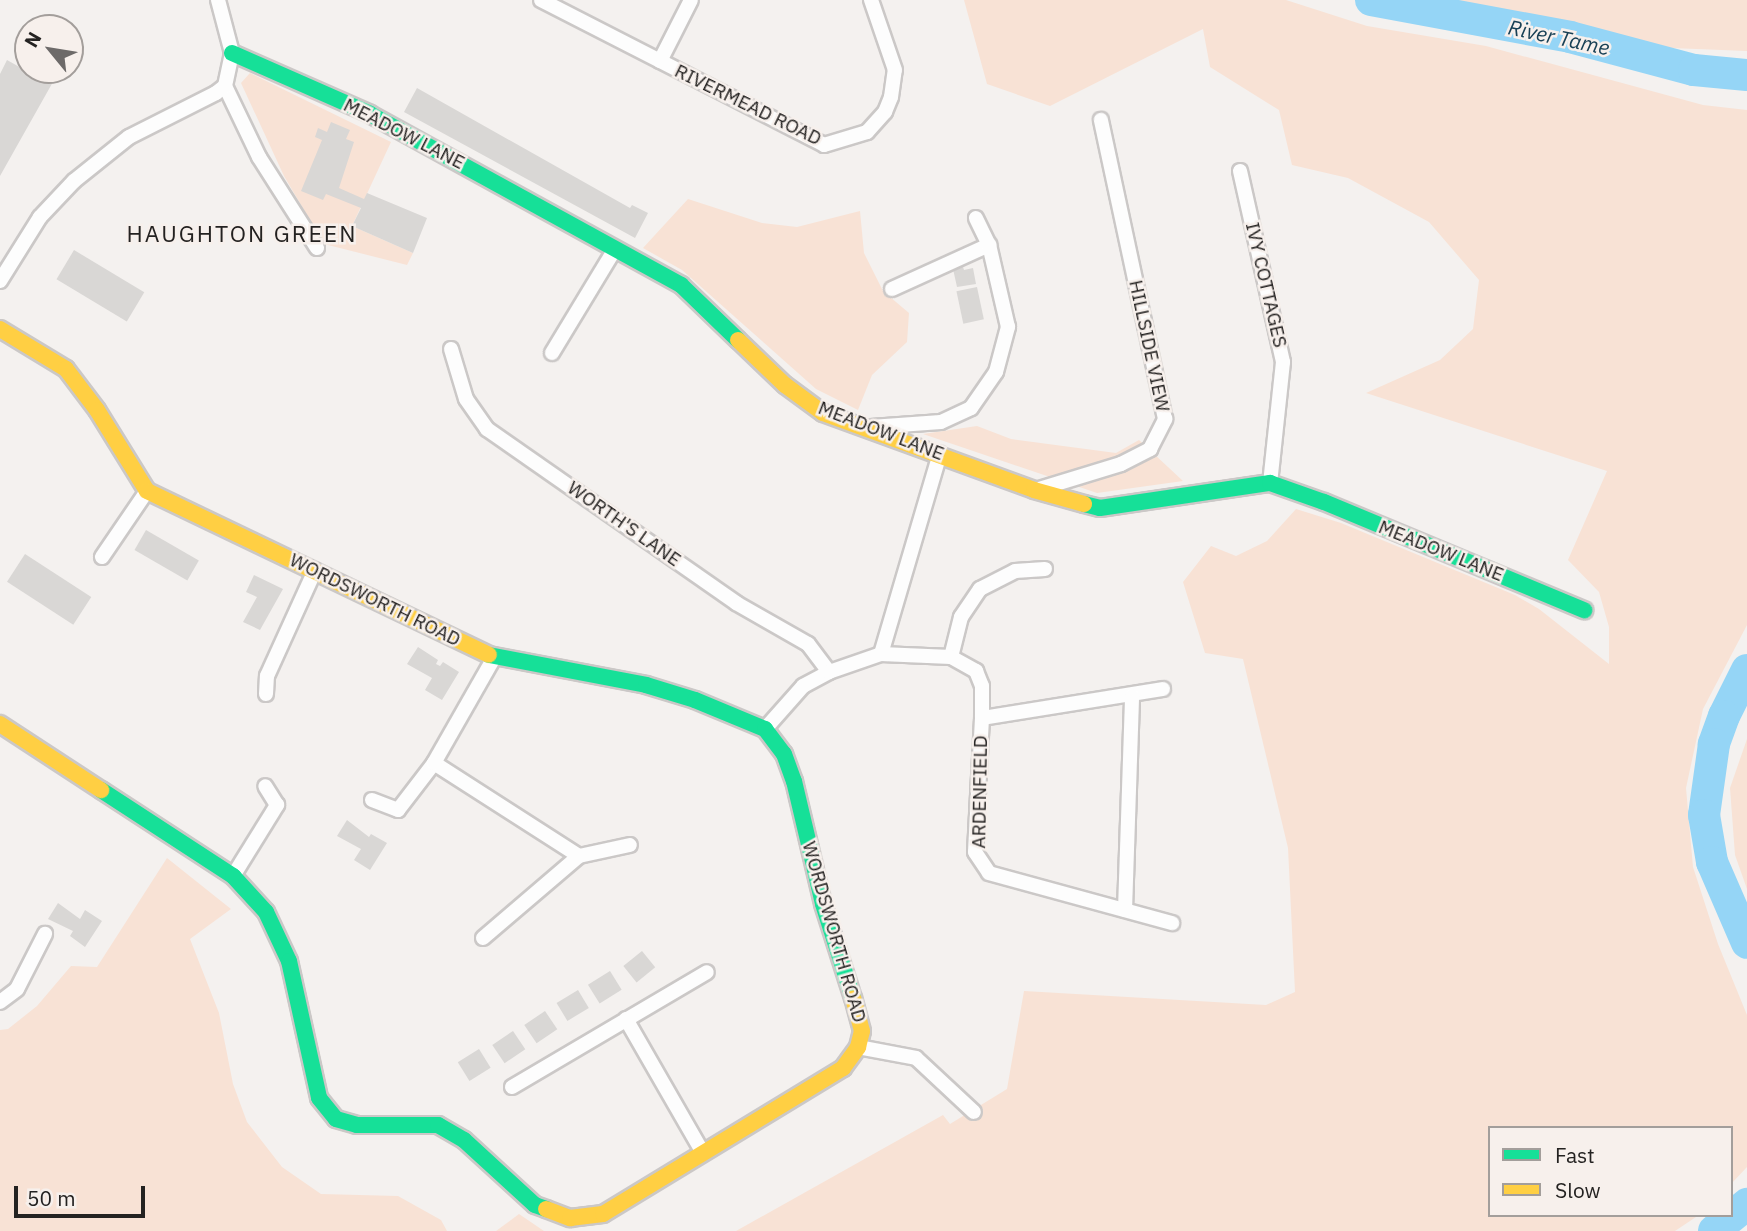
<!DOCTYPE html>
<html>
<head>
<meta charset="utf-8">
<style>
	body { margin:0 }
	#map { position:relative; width:1747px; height:1231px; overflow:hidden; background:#f4f1ef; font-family:"IBM Plex Sans",sans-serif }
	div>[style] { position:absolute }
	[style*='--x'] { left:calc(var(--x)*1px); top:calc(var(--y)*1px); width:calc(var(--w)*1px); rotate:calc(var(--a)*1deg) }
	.green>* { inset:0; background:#f8e2d5 }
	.river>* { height:32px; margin:-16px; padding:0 16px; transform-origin:16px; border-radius:16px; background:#95d5f6 }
	.building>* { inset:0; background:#d9d7d5; transform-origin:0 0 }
	.roads { filter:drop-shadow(2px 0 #cbc8c7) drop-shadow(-2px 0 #cbc8c7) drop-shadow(0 2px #cbc8c7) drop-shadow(0 -2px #cbc8c7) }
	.street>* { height:14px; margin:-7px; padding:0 7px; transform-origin:7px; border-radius:7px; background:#fdfdfd }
	.fast>* { height:16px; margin:-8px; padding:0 8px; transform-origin:8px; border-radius:8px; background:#16e098 }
	.slow>* { height:16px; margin:-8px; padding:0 8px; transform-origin:8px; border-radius:8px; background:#ffcf43 }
	span { translate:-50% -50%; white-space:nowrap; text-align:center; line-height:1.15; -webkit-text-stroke:5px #f7f0ec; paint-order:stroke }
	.street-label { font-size:19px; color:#242221 }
	.water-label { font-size:21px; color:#184055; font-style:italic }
	.quarter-label { font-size:23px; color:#242221; letter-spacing:2px }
	.legend { position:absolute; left:1488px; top:1126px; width:245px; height:91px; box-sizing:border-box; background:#f7f0ec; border:2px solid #a39e9b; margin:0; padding:9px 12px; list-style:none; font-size:21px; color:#242221 }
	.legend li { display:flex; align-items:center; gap:14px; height:35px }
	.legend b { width:35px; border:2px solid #a39e9b }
	.north { position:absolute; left:14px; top:14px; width:70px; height:70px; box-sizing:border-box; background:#f7f0ec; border:2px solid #a39e9b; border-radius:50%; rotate:300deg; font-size:19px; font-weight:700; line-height:28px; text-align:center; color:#242221 }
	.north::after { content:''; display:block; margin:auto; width:24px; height:32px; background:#6d6a69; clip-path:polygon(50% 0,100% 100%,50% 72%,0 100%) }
	.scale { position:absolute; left:14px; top:1186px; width:131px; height:32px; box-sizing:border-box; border:4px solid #242221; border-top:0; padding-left:9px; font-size:21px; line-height:24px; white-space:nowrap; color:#242221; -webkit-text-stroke:5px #f7f0ec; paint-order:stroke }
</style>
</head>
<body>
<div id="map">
	<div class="green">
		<i style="clip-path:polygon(964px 0,1286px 0,1367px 26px,1486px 46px,1703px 105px,1747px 110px,1747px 625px,1703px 709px,1686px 788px,1693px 867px,1718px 944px,1747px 1015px,1747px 1167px,1731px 1184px,1731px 1128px,1490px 1128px,1490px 1215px,1699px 1215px,1675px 1231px,736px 1231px,943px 1115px,950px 1124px,1007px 1089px,1024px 991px,1266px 1005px,1295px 992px,1288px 848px,1243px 659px,1205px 653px,1183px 582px,1211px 546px,1236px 556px,1267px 541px,1296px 509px,1341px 523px,1515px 595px,1539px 609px,1609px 664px,1609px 627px,1599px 592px,1568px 560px,1607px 471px,1366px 393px,1440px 360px,1473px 329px,1479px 280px,1429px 222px,1348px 178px,1292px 165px,1279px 110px,1210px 67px,1203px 29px,1050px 106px,987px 84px)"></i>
		<i style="clip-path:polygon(1443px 0,1747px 0,1747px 51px,1671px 48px)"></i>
		<i style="clip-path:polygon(250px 73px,391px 142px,352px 226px,413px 253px,407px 265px,324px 244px,284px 176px,241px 83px)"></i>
		<i style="clip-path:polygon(688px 199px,762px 223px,797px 227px,860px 211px,864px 253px,883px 291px,909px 313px,907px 342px,872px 375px,858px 410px,816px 389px,682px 270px,643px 248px)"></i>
		<i style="clip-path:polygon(977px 426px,1011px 439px,1116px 453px,1139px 440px,1183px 481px,1097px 493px,923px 434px)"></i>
		<i style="clip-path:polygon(1747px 739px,1747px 889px,1735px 855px,1730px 788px)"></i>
		<i style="clip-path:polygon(167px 858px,231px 909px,190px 939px,219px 1013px,233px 1084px,247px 1122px,282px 1167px,321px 1194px,398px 1196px,441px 1220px,447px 1231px,0 1231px,0 1030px,8px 1029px,37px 1006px,71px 966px,97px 967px)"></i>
		<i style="clip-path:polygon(519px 1214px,544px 1231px,496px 1231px)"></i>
	</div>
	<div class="river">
		<i style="--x:1371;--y:0;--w:202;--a:10.5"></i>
		<i style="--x:1570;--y:37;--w:128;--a:14.9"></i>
		<i style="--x:1694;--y:70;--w:53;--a:5.4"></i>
		<i style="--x:1747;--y:670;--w:51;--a:116.6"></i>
		<i style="--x:1724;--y:716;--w:30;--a:110"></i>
		<i style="--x:1714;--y:744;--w:72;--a:98"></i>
		<i style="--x:1704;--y:815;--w:48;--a:80.3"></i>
		<i style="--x:1712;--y:862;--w:88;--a:66.6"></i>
		<i style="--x:1714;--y:1231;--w:43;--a:-39.3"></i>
	</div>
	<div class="building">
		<i style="clip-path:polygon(70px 53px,78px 58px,67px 78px,58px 73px,0 176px,0 74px,7px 60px,39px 78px,44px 70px,70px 70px)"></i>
		<i style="clip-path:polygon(417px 88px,630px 208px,632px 205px,648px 213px,635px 238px,404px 112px)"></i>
		<i style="clip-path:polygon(331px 122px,350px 130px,346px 139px,354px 142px,339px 188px,364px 199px,367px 193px,427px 218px,413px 253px,352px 226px,361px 208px,326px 194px,323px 200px,301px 191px,322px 140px,315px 137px,318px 128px,327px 132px)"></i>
		<i style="left:74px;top:250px;width:82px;height:34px;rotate:31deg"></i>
		<i style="clip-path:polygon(963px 267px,964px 270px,973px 268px,976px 284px,957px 287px,953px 269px)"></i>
		<i style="left:977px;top:287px;width:33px;height:21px;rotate:78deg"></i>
		<i style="left:146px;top:530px;width:61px;height:23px;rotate:30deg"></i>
		<i style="left:25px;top:554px;width:79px;height:33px;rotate:33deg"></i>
		<i style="clip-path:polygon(254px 575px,283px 589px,260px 630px,243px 622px,257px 597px,246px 592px)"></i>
		<i style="clip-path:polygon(418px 647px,438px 660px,436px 664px,440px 666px,443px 662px,459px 672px,442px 700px,425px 690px,432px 678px,407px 664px)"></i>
		<i style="clip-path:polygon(347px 820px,369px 837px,371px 834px,387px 843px,370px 870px,354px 860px,361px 849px,337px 836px)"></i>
		<i style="clip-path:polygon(58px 903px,80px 919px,85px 910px,102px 921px,85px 947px,70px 936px,73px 931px,48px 919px)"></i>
		<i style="left:642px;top:951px;width:21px;height:24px;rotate:51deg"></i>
		<i style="left:610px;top:971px;width:22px;height:26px;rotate:58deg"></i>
		<i style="left:578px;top:990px;width:21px;height:25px;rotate:59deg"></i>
		<i style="left:545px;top:1011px;width:22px;height:25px;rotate:56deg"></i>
		<i style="left:513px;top:1031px;width:22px;height:25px;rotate:56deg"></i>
		<i style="left:479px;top:1049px;width:22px;height:25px;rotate:58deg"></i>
	</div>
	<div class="roads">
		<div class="street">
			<i style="--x:541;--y:0;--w:318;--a:27.1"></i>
			<i style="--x:824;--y:145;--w:45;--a:-16.8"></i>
			<i style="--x:867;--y:132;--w:27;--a:-48"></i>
			<i style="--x:885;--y:112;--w:16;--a:-68"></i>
			<i style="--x:891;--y:97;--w:27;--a:-82"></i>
			<i style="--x:895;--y:70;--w:74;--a:-108.9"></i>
			<i style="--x:660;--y:61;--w:68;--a:-63.1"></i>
			<i style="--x:225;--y:86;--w:79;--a:64.4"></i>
			<i style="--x:259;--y:157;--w:108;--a:57.5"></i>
			<i style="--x:1240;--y:171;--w:196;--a:77.3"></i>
			<i style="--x:1283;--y:362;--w:122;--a:96.1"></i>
			<i style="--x:0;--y:281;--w:75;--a:-58"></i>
			<i style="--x:40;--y:217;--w:50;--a:-46.6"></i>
			<i style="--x:74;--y:181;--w:70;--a:-38.7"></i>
			<i style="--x:129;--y:137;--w:97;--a:-26.8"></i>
			<i style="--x:216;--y:93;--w:11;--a:-38"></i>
			<i style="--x:225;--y:86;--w:34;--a:-78"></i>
			<i style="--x:232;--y:53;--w:55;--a:-104.8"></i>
			<i style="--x:892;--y:289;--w:107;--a:-24.4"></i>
			<i style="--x:451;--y:349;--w:52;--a:73.3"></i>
			<i style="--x:466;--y:399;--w:37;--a:55"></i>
			<i style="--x:487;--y:429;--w:304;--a:34.9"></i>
			<i style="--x:736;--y:603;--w:83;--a:29.7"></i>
			<i style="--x:808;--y:644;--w:35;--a:53"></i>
			<i style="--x:552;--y:353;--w:122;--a:-58.8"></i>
			<i style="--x:871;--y:427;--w:70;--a:-4.1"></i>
			<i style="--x:941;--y:422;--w:33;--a:-25"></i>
			<i style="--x:971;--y:408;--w:44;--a:-55.2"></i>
			<i style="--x:996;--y:372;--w:47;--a:-75.1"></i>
			<i style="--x:1008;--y:327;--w:84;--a:-103"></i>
			<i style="--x:989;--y:245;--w:30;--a:-116"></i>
			<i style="--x:1036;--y:490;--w:89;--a:-17"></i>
			<i style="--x:1121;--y:464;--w:33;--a:-27"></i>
			<i style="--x:1150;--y:449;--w:34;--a:-63"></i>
			<i style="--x:1165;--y:419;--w:306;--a:-102.1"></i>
			<i style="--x:102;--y:557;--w:80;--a:-55.7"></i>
			<i style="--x:881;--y:654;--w:209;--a:-73.6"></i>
			<i style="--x:951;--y:657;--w:41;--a:-76"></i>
			<i style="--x:961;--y:617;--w:34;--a:-56"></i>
			<i style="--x:980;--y:589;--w:39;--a:-27"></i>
			<i style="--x:1015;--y:571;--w:30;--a:-4"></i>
			<i style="--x:1163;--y:689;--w:183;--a:170.9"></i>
			<i style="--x:982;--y:718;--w:134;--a:93"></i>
			<i style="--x:975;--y:852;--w:25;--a:56"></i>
			<i style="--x:989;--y:873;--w:190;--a:15.3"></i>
			<i style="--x:266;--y:694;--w:18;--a:-87"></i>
			<i style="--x:267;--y:676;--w:116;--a:-65.6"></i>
			<i style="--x:765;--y:729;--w:57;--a:-48.5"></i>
			<i style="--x:803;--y:686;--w:30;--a:-28"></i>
			<i style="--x:829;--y:672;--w:55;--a:-19.1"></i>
			<i style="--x:881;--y:654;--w:70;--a:2.5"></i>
			<i style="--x:951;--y:657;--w:29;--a:29"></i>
			<i style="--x:976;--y:671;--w:16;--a:68"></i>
			<i style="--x:982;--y:686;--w:32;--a:90"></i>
			<i style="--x:434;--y:763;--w:172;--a:32.7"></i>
			<i style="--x:372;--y:800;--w:28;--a:21"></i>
			<i style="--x:398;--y:810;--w:59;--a:-52.5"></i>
			<i style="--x:434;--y:763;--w:121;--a:-60.3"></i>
			<i style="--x:233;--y:876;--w:84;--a:-58.2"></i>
			<i style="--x:277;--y:805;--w:22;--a:-122"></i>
			<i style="--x:1125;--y:910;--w:214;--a:-88.1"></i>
			<i style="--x:483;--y:938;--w:126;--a:-40.5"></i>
			<i style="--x:579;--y:856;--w:52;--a:-12.2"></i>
			<i style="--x:0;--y:1002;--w:21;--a:-37"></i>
			<i style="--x:17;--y:989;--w:62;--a:-63"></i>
			<i style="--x:626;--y:1019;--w:155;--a:60.1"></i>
			<i style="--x:858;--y:1047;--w:59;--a:10.7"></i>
			<i style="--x:916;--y:1058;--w:79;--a:43"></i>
			<i style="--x:512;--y:1087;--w:226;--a:-30.5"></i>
		</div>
		<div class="fast">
			<i style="--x:232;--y:53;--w:151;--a:23.8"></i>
			<i style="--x:370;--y:114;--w:355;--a:28.8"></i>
			<i style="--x:681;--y:285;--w:79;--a:44"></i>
			<i style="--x:1084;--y:504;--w:16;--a:14"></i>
			<i style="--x:1100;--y:508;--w:172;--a:-8.4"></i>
			<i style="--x:1270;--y:483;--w:57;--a:19.4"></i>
			<i style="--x:1324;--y:502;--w:282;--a:22.6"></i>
			<i style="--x:489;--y:655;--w:160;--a:10.8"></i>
			<i style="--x:646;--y:685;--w:51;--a:17"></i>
			<i style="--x:695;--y:700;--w:76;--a:22.5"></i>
			<i style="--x:765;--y:729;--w:31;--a:53"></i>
			<i style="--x:784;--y:754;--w:29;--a:70"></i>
			<i style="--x:794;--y:781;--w:126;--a:76.7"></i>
			<i style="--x:823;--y:904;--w:99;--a:72.3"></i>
			<i style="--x:101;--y:790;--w:158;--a:33.1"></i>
			<i style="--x:233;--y:876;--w:49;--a:47.5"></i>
			<i style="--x:266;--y:912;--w:54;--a:64.9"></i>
			<i style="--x:289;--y:961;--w:140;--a:77.6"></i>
			<i style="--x:319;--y:1098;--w:27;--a:51"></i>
			<i style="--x:336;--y:1119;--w:22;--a:16"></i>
			<i style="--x:357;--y:1125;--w:81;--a:0"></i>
			<i style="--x:438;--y:1125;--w:30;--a:30"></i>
			<i style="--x:464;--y:1140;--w:96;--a:42.5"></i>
			<i style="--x:535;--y:1205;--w:12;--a:20"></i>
		</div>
		<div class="slow">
			<i style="--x:0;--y:329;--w:77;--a:31.2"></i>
			<i style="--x:66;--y:369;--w:51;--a:52.9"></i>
			<i style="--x:97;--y:410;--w:95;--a:58.3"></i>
			<i style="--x:147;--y:491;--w:379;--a:25.6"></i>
			<i style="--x:738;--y:340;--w:65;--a:43.8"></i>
			<i style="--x:785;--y:385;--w:47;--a:36.4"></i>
			<i style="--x:823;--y:413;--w:225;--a:20"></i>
			<i style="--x:1034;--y:490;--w:52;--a:15.6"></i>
			<i style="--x:0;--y:724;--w:121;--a:33.2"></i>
			<i style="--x:546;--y:1209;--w:26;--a:21"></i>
			<i style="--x:570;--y:1218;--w:33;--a:-7"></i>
			<i style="--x:603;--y:1214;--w:281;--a:-31.3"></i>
			<i style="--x:843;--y:1068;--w:26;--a:-54"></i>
			<i style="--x:858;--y:1047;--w:16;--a:-76"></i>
			<i style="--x:862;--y:1031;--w:34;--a:-105"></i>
		</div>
	</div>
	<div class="street-label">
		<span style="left:748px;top:105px;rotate:26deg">RIVERMEAD ROAD</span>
		<span style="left:404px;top:134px;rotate:27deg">MEADOW LANE</span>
		<span style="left:1266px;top:285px;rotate:77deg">IVY COTTAGES</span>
		<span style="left:1149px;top:346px;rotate:78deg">HILLSIDE VIEW</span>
		<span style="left:881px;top:431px;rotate:21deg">MEADOW LANE</span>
		<span style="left:624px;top:524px;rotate:35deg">WORTH'S LANE</span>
		<span style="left:1441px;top:551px;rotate:22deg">MEADOW LANE</span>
		<span style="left:375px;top:600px;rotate:26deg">WORDSWORTH ROAD</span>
		<span style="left:980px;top:792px;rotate:-89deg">ARDENFIELD</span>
		<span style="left:834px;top:932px;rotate:74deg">WORDSWORTH ROAD</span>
	</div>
	<div class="water-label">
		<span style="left:1559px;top:37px;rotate:12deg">River Tame</span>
	</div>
	<div class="quarter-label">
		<span style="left:242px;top:233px">HAUGHTON GREEN</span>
	</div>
	<ul class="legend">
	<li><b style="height:9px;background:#16e098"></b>Fast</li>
	<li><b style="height:9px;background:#ffcf43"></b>Slow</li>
	</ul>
	<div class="north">N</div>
	<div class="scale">50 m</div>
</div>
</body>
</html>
